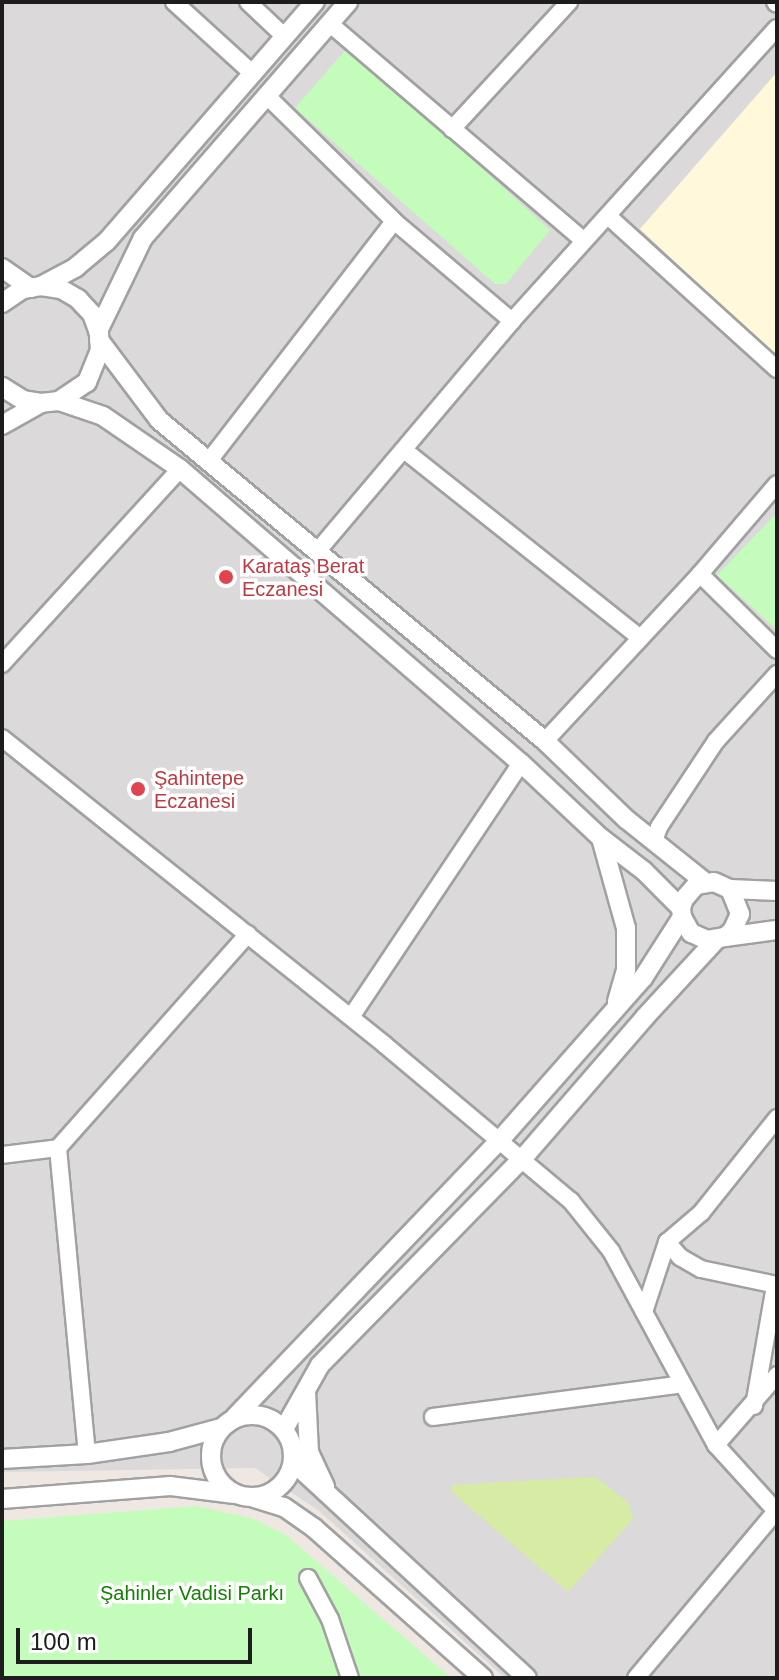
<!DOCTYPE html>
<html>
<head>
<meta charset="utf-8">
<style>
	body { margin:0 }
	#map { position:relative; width:779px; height:1680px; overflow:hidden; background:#efe8e2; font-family:Helvetica,sans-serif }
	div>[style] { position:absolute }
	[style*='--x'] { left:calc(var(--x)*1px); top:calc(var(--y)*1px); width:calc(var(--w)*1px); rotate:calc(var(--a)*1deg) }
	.residential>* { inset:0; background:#dbd9da }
	.education>* { inset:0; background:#fff8da }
	.grass>* { inset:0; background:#d6eca4 }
	.park>* { inset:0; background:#c3fcbb }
	.roads { filter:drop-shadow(2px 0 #a1a1a1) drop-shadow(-2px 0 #a1a1a1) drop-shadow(0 2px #a1a1a1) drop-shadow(0 -2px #a1a1a1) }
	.minor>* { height:16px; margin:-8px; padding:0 8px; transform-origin:8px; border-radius:8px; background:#fff }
	.tertiary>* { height:18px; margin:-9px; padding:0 9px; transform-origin:9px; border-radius:9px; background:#fff }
	.tertiary>.ring { margin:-9px; padding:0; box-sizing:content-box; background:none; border:18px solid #fff; border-radius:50% }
	.dots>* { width:22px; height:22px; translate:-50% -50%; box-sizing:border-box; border:4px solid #fff; border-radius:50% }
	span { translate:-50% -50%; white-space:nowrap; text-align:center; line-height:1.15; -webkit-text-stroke:7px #fff; paint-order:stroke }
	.health-label { font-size:20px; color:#be3a42 }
	.left { translate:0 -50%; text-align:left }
	.park-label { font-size:20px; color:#148005 }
	.frame { position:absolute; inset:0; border:4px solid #1d1d1d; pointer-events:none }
	.scale { position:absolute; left:16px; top:1628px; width:236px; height:36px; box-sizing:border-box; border:4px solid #1d1d1d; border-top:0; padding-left:10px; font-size:24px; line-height:28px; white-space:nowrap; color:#1d1d1d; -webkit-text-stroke:6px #fff; paint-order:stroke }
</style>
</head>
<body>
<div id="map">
	<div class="residential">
		<i style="clip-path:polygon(2px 2px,777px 2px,777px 1678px,505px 1678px,319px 1511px,255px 1468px,2px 1472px)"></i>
	</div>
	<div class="education">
		<i style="clip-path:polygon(777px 72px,777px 358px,640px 229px)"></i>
	</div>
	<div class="grass">
		<i style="clip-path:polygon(595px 1477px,628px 1502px,633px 1519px,568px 1592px,452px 1492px,451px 1485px)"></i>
	</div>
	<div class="park">
		<i style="clip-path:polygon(348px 47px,550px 230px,506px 284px,495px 284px,295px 108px)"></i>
		<i style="clip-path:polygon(777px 513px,777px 630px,717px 575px)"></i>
		<i style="clip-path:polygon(197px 1506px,254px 1519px,286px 1535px,451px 1678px,2px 1678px,2px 1521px)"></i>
	</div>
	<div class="roads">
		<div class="minor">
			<i style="--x:174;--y:2;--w:107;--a:42.3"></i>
			<i style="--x:248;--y:2;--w:51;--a:43.4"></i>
			<i style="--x:329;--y:23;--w:335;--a:40.5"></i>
			<i style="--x:267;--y:96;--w:178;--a:44.5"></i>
			<i style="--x:394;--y:221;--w:155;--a:40.3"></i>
			<i style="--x:512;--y:321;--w:302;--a:130.2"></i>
			<i style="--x:452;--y:129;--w:173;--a:-47.3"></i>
			<i style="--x:608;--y:216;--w:228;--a:42.2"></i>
			<i style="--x:512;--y:321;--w:395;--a:-47.9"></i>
			<i style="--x:404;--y:450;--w:302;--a:38.5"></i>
			<i style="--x:208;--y:462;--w:304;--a:-52.3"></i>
			<i style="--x:700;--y:574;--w:108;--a:44.6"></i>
			<i style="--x:2;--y:664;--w:264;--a:-47.6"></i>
			<i style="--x:2;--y:738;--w:491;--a:38.7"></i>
			<i style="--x:385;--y:1045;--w:243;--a:40"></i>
			<i style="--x:571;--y:1201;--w:64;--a:51.3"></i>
			<i style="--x:611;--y:1251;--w:221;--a:61.6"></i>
			<i style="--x:716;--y:1445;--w:91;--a:47.7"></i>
			<i style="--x:545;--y:741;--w:228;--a:-47.1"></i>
			<i style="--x:700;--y:574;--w:118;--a:-49.5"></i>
			<i style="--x:654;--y:841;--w:15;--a:-70"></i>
			<i style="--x:659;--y:827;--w:103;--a:-56.5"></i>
			<i style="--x:716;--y:741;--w:91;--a:-47.7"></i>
			<i style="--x:351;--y:1017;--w:306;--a:-56.2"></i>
			<i style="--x:58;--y:1148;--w:307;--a:84.6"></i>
			<i style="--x:2;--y:1155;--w:56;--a:-7.1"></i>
			<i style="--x:58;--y:1148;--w:286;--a:-48.4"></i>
			<i style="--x:667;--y:1242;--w:20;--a:49"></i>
			<i style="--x:680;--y:1257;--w:24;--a:30"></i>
			<i style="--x:701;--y:1269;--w:78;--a:11.9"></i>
			<i style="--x:644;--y:1312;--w:74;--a:-71.8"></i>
			<i style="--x:667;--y:1242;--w:45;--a:-40.5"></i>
			<i style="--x:701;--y:1213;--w:122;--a:-51.3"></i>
			<i style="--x:754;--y:1406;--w:122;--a:-80.1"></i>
			<i style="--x:433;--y:1417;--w:251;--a:-7.5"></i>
			<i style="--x:716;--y:1445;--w:93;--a:-48.9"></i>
			<i style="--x:308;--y:1578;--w:47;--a:61.8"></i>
			<i style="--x:330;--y:1619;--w:62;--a:71.3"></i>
			<i style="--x:636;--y:1678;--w:218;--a:-50"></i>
		</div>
		<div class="tertiary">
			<i style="--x:776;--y:2;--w:1;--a:45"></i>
			<i style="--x:2;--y:268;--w:35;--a:35"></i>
			<i style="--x:41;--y:286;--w:40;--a:-28"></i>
			<i style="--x:76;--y:267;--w:40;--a:-40"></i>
			<i style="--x:107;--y:241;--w:317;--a:-49"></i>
			<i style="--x:2;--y:303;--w:25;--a:-34"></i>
			<i style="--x:23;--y:289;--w:18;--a:-9"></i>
			<i style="--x:41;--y:286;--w:20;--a:9"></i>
			<i style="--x:61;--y:289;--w:20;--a:30"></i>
			<i style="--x:78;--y:299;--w:21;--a:47"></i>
			<i style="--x:92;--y:314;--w:20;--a:70"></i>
			<i style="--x:99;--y:333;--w:17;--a:87"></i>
			<i style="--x:100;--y:350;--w:35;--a:112"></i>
			<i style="--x:87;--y:382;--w:34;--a:146"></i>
			<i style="--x:59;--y:401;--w:18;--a:174"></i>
			<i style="--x:41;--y:403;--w:18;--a:-171"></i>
			<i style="--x:23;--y:400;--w:25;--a:-148"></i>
			<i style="--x:98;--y:331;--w:103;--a:-64.2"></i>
			<i style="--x:143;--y:238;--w:313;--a:-49"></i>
			<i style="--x:99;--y:340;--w:100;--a:53.1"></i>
			<i style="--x:159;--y:420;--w:502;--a:39.75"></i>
			<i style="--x:545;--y:741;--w:112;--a:43.9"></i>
			<i style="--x:626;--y:819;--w:101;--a:38.6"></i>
			<i style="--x:59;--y:401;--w:46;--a:18.8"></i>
			<i style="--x:103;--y:416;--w:93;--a:34.5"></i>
			<i style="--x:180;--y:469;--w:450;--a:40.8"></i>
			<i style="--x:521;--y:763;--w:110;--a:43.2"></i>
			<i style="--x:601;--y:838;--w:54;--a:37.5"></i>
			<i style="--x:644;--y:871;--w:52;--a:45"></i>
			<i style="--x:2;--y:425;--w:45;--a:-29.4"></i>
			<i style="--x:601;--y:838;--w:93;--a:74.5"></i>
			<i style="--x:626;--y:928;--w:42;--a:90"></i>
			<i style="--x:626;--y:970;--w:33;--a:106"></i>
			<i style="--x:730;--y:889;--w:27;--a:68"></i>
			<i style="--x:740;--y:914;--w:19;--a:115"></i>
			<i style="--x:732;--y:931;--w:9;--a:139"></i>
			<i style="--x:725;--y:937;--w:18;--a:171"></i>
			<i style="--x:707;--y:940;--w:17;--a:-156"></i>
			<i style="--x:691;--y:933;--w:18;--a:-119"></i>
			<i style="--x:682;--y:917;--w:9;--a:-96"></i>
			<i style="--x:681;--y:908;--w:9;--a:-72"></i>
			<i style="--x:684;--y:899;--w:18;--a:-49"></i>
			<i style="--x:696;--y:885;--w:18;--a:-9"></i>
			<i style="--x:714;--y:882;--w:17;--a:24"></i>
			<i style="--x:730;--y:889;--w:47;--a:2.4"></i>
			<i style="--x:725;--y:937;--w:52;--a:-7.7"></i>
			<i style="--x:306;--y:1391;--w:61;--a:87.2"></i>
			<i style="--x:309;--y:1452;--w:38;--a:65"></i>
			<i class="ring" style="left:211px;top:1415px;width:64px;height:64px"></i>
			<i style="--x:235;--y:1417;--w:383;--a:-46.3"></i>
			<i style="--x:500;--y:1140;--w:216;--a:-48.6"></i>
			<i style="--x:643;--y:978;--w:72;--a:-57.4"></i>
			<i style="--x:284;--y:1429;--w:73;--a:-60.6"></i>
			<i style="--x:320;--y:1365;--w:290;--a:-45.6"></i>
			<i style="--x:523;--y:1158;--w:186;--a:-49.1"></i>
			<i style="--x:645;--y:1017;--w:105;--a:-47.3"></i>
			<i style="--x:2;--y:1459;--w:85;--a:-3.4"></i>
			<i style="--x:87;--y:1454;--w:83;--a:-8.3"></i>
			<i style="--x:169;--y:1442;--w:54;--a:-15.1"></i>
			<i style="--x:293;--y:1462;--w:318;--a:42.7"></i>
			<i style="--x:254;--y:1498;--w:31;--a:17"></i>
			<i style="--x:284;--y:1507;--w:37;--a:35"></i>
			<i style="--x:314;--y:1528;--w:226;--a:41.6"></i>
			<i style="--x:2;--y:1499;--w:169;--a:-4.4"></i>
			<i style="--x:170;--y:1486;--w:64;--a:7.1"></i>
		</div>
	</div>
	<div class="dots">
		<i style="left:226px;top:577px;background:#e0444e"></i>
		<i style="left:138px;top:789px;background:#e0444e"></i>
	</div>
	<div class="health-label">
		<span class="left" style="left:242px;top:578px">Karataş Berat<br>Eczanesi</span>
		<span class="left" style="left:154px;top:790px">Şahintepe<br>Eczanesi</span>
	</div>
	<div class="park-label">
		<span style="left:192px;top:1593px">Şahinler Vadisi Parkı</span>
	</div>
	<div class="frame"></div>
	<div class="scale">100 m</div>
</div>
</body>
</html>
